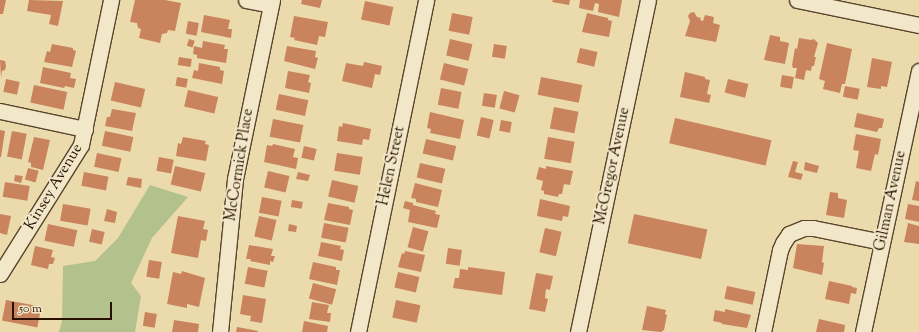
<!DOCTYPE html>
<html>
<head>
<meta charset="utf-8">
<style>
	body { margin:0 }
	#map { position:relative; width:919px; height:332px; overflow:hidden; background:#ebdbac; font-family:"Sorts Mill Goudy",serif }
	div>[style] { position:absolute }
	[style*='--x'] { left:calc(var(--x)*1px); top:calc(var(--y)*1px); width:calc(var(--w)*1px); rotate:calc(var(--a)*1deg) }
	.green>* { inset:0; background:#b3c18d }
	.building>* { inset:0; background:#c9845e; transform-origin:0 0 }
	.roads { filter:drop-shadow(1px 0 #5a442c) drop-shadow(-1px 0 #5a442c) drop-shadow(0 1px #5a442c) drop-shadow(0 -1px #5a442c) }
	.minor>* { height:15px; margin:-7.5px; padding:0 7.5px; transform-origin:7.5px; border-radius:7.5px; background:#f2e8c9 }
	span { translate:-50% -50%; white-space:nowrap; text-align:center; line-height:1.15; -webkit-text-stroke:4px #f2e8c9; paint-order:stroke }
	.street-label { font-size:15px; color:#291102 }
	.scale { position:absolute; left:12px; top:302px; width:100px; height:18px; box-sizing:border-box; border:2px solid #291102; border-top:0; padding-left:5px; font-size:12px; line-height:14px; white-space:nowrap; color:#291102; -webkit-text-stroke:3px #f2e8c9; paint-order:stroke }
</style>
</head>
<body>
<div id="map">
	<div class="green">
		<i style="clip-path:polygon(150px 185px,188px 197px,152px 238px,131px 283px,141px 296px,135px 332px,59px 332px,62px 321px,63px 266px,95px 261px,118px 238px)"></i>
	</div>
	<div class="building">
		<i style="clip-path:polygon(0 0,6px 0,3px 14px,0 14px)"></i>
		<i style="clip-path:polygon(29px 0,63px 1px,58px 26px,49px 24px,51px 15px,27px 11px)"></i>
		<i style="clip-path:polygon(135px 0,165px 0,181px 3px,175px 31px,168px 30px,167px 33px,162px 34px,160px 43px,139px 38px,141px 29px,138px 28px,137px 23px,130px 22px)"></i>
		<i style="clip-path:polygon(302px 0,322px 0,320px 8px,301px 4px)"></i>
		<i style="clip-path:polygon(553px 0,570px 0,569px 5px,552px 2px)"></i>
		<i style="clip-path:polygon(580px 0,622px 0,619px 17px,598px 12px,599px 4px,595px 3px,593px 11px,579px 8px)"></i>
		<i style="left:365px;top:1px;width:29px;height:19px;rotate:12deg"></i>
		<i style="clip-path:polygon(694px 12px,697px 17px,701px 18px,700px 20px,703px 21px,705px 15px,714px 17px,713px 23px,720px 25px,716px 42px,685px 36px,690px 21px,688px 16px,690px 13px)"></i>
		<i style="left:452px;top:13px;width:21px;height:18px;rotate:11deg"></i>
		<i style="clip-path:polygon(587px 13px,608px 18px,608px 20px,612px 21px,609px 37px,582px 32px)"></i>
		<i style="clip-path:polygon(204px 15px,230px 20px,228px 29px,232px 29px,231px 38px,201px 32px)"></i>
		<i style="clip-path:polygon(294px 16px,328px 22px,325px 37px,319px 36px,317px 45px,294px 40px,295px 38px,290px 37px)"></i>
		<i style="left:188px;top:21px;width:11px;height:13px;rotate:10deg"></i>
		<i style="clip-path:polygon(770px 35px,780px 37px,780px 41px,789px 43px,785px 64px,764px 60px)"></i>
		<i style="clip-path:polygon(799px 38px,811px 40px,814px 39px,818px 43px,814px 57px,816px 57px,814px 66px,812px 66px,811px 71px,806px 70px,804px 80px,795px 78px,797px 68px,793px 68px,792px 65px,795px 48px,797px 49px)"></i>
		<i style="left:189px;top:39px;width:6px;height:7px;rotate:18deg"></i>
		<i style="left:450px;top:39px;width:23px;height:17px;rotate:13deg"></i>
		<i style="clip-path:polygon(203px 41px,225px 45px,224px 49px,228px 49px,226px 63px,197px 58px,197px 55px,193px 54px,194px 46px,202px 48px)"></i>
		<i style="clip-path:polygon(827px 43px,852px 49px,845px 84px,842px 84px,840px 93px,823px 89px,825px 81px,819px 79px)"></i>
		<i style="clip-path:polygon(52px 44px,73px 48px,73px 50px,76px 51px,72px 67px,44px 62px,47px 51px,50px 52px)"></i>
		<i style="left:494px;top:44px;width:13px;height:13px;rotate:9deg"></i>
		<i style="clip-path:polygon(287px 46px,316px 51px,315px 57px,318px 58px,315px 69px,284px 61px)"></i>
		<i style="left:580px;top:48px;width:18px;height:15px;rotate:13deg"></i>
		<i style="left:179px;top:57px;width:13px;height:8px;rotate:9deg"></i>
		<i style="clip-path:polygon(872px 58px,892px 62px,887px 87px,881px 86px,881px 89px,867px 87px)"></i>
		<i style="clip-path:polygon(0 60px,5px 61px,6px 66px,5px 70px,2px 71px,1px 78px)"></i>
		<i style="clip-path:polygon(364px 62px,382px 66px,380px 75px,375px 74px,372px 88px,342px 81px,346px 63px,363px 66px)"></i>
		<i style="clip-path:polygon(199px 63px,220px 67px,220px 70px,224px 71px,222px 84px,192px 78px,194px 70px,198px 71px)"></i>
		<i style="left:444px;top:63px;width:25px;height:17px;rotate:14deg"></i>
		<i style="clip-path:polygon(43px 67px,71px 73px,70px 78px,76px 79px,74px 88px,65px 86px,64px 88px,40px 83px)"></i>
		<i style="clip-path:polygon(288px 71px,310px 75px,308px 82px,311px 83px,309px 93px,285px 88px)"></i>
		<i style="clip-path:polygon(685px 72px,705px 77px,705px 79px,710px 80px,707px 94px,711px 95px,709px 103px,680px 97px)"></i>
		<i style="left:782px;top:75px;width:12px;height:12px;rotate:9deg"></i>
		<i style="left:177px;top:77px;width:11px;height:9px;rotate:10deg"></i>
		<i style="left:541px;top:77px;width:42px;height:18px;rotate:11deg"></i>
		<i style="left:6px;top:79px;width:14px;height:13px;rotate:12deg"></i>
		<i style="left:728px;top:79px;width:21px;height:14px;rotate:14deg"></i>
		<i style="left:115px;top:82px;width:31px;height:19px;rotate:13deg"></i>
		<i style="left:34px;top:85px;width:34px;height:18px;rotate:12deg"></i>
		<i style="left:845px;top:86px;width:15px;height:11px;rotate:11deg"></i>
		<i style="left:441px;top:88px;width:21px;height:17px;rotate:11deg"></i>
		<i style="left:188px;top:90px;width:31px;height:17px;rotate:13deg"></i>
		<i style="left:504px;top:91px;width:16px;height:18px;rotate:15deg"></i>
		<i style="left:484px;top:93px;width:13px;height:13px;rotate:9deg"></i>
		<i style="left:279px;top:94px;width:30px;height:16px;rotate:12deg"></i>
		<i style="left:554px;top:107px;width:25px;height:22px;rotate:11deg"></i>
		<i style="clip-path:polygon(112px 109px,136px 113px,132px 131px,105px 126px,107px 117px,110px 117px)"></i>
		<i style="clip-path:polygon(430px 112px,464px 120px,460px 139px,430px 133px,431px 129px,427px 128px)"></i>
		<i style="clip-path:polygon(857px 113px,884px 119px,882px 128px,879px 128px,877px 132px,854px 127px)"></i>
		<i style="left:481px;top:117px;width:13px;height:19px;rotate:13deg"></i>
		<i style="left:675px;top:118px;width:99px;height:26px;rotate:13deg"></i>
		<i style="left:273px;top:119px;width:31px;height:18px;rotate:11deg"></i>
		<i style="left:501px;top:120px;width:11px;height:11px;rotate:10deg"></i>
		<i style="clip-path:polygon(343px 123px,371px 129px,369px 140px,363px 139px,362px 145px,337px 141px,339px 126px,342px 127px)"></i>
		<i style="clip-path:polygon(0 130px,5px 131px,1px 157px,0 157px)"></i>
		<i style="left:12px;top:131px;width:15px;height:26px;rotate:11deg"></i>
		<i style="left:105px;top:131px;width:29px;height:15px;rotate:12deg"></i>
		<i style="clip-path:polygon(856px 134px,881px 139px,878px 155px,875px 154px,871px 171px,856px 168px,859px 151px,853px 150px)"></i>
		<i style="clip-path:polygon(34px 137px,50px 140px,43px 170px,31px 167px,31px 163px,28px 162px)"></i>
		<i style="clip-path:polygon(183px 137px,206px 141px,205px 144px,209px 145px,206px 161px,176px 156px,178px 143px,181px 144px)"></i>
		<i style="left:548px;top:137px;width:27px;height:22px;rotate:10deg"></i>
		<i style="left:426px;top:139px;width:31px;height:15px;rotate:13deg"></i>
		<i style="clip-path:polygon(273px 144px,295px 149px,293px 157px,298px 158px,296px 169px,264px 162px,267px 145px,272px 146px)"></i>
		<i style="left:304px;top:146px;width:13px;height:12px;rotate:13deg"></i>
		<i style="left:97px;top:153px;width:25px;height:14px;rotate:12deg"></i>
		<i style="left:337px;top:153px;width:26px;height:18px;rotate:9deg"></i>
		<i style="left:159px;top:157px;width:15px;height:14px;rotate:11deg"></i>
		<i style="clip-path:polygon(793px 161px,798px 162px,795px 172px,803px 174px,801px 180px,788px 177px)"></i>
		<i style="clip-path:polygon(805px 162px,819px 166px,817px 173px,804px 170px)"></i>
		<i style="left:420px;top:163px;width:26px;height:15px;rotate:13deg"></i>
		<i style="left:175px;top:166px;width:31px;height:19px;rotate:13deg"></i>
		<i style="clip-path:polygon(546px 166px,573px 171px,570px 185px,564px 184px,562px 194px,559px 194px,558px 197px,544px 194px,544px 191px,541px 190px,543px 181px,536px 179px,539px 167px,546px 169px)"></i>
		<i style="left:28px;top:168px;width:11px;height:12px;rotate:15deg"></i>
		<i style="left:268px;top:171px;width:22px;height:17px;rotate:13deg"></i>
		<i style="left:84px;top:172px;width:25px;height:14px;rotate:11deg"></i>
		<i style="clip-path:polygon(298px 172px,310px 175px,308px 181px,296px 179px)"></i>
		<i style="clip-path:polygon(15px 175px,23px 176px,21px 183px,14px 181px)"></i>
		<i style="clip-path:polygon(128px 177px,142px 179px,141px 188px,126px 185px)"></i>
		<i style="left:332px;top:180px;width:27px;height:17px;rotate:13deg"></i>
		<i style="clip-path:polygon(916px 181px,919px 182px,919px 201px,912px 200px)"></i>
		<i style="left:5px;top:182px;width:25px;height:15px;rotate:9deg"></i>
		<i style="clip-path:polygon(415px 183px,442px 190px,438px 207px,416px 202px,416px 199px,411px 198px)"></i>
		<i style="clip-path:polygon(830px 192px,838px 193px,838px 198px,847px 200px,844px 218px,826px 215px)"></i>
		<i style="left:262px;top:197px;width:20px;height:16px;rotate:11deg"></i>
		<i style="clip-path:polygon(540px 199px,570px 206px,568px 217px,563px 216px,562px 221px,537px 216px)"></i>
		<i style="left:292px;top:200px;width:11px;height:7px;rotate:10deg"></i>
		<i style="clip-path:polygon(405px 201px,413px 203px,413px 205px,436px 211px,435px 214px,440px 215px,437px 228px,408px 222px,410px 210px,403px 208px)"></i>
		<i style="clip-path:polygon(328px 203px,349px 207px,349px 209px,353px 210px,350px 225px,324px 220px)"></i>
		<i style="left:63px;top:204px;width:28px;height:17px;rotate:10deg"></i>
		<i style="clip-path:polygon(908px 204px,919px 206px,919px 222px,905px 219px)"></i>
		<i style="clip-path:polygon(107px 209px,117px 212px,115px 223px,104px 221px)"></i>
		<i style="clip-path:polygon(0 214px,11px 216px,7px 235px,0 233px)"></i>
		<i style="left:634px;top:214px;width:75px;height:30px;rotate:12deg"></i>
		<i style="clip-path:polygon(178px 216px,205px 221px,203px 229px,208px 230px,206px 241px,201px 240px,198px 258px,171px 253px)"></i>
		<i style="left:259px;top:216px;width:18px;height:21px;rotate:13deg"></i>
		<i style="left:324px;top:223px;width:25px;height:15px;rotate:11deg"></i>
		<i style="clip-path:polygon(908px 223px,919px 226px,919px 244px,904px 242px)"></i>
		<i style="left:48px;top:224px;width:30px;height:17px;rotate:12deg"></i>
		<i style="clip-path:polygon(289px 224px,297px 226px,296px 232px,288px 231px)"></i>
		<i style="left:413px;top:227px;width:16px;height:21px;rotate:15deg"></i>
		<i style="left:545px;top:228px;width:17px;height:25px;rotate:13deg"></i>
		<i style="left:92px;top:229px;width:13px;height:13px;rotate:13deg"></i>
		<i style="clip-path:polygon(321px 242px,341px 246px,340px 249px,344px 250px,342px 261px,318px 256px)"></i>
		<i style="clip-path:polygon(797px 244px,824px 246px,822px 262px,824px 263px,822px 275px,793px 268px)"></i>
		<i style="clip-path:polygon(249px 245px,273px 249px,271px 256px,275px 256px,273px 262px,270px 261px,270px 265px,250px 261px,251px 259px,246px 259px)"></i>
		<i style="clip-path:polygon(35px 246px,53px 250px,51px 257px,55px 258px,53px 264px,49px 264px,48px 269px,31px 265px)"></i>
		<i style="left:448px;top:248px;width:14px;height:16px;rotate:8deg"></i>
		<i style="clip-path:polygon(405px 251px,425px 255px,421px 272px,398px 267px,402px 253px,404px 254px)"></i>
		<i style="left:149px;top:260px;width:13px;height:17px;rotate:9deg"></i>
		<i style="clip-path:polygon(313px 262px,336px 267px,336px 270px,340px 270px,337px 285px,309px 279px)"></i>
		<i style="left:248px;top:267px;width:20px;height:17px;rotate:11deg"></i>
		<i style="clip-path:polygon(468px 267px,505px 272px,502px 295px,453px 288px,455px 278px,459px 278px,460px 269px,468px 270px)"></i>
		<i style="clip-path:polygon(182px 271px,205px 278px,199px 307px,187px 304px,187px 308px,167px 304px,173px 272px,181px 274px)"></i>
		<i style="left:398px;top:272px;width:22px;height:16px;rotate:13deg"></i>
		<i style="clip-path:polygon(536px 273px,553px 276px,550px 290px,546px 289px,545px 298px,548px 299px,545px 312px,529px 309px)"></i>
		<i style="clip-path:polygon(829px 281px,852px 286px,852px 287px,857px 288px,856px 294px,851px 293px,849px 304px,825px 299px)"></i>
		<i style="left:313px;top:283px;width:24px;height:16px;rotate:15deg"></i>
		<i style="left:727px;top:286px;width:29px;height:13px;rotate:12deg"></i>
		<i style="clip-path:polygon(243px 295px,266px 299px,262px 323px,250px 321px,251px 316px,240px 314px)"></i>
		<i style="left:6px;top:300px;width:36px;height:21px;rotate:11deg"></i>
		<i style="left:396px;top:300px;width:25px;height:18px;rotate:12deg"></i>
		<i style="clip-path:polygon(312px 302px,329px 305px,327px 313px,331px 313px,330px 322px,309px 319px)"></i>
		<i style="clip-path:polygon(647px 306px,666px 310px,665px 314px,667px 315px,664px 330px,661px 332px,642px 330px)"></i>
		<i style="clip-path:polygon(725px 309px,751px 315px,747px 328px,722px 324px,722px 323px,713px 321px,715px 310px,725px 312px)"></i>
		<i style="left:145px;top:312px;width:12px;height:14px;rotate:9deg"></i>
		<i style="clip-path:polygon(819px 319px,845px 325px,844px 332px,816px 332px)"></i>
		<i style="clip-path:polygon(174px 320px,199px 324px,198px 332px,172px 332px)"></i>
		<i style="clip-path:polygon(304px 321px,328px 326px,327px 332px,302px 332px)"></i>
		<i style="clip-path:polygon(237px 327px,258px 331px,258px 332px,236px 332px)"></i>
	</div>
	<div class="roads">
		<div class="minor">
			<i style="--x:246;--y:0;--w:25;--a:11"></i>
			<i style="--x:797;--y:0;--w:125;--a:11.6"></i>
			<i style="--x:0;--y:111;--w:87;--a:12"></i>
			<i style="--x:0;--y:274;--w:152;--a:-57.9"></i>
			<i style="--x:81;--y:145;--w:148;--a:-78.3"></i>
			<i style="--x:220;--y:332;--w:154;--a:-84.4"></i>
			<i style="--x:235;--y:179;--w:183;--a:-78.3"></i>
			<i style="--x:358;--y:332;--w:339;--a:-78.4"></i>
			<i style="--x:578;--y:332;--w:339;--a:-78.1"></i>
			<i style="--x:763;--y:332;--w:84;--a:-78.3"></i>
			<i style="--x:780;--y:250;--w:8;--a:-67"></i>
			<i style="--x:783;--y:243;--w:11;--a:-56"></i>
			<i style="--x:789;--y:234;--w:16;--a:-22"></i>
			<i style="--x:804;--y:228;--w:9;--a:0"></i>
			<i style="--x:813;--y:228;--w:70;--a:11.5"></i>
			<i style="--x:863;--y:332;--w:267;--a:-77.9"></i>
		</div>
	</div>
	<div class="street-label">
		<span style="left:240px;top:165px;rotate:-81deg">McCormick Place</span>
		<span style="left:392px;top:166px;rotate:-78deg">Helen Street</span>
		<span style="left:613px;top:166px;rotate:-78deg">McGregor Avenue</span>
		<span style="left:54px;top:187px;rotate:-59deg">Kinsey Avenue</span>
		<span style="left:891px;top:201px;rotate:-78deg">Gilman Avenue</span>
	</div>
	<div class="scale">50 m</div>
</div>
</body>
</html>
